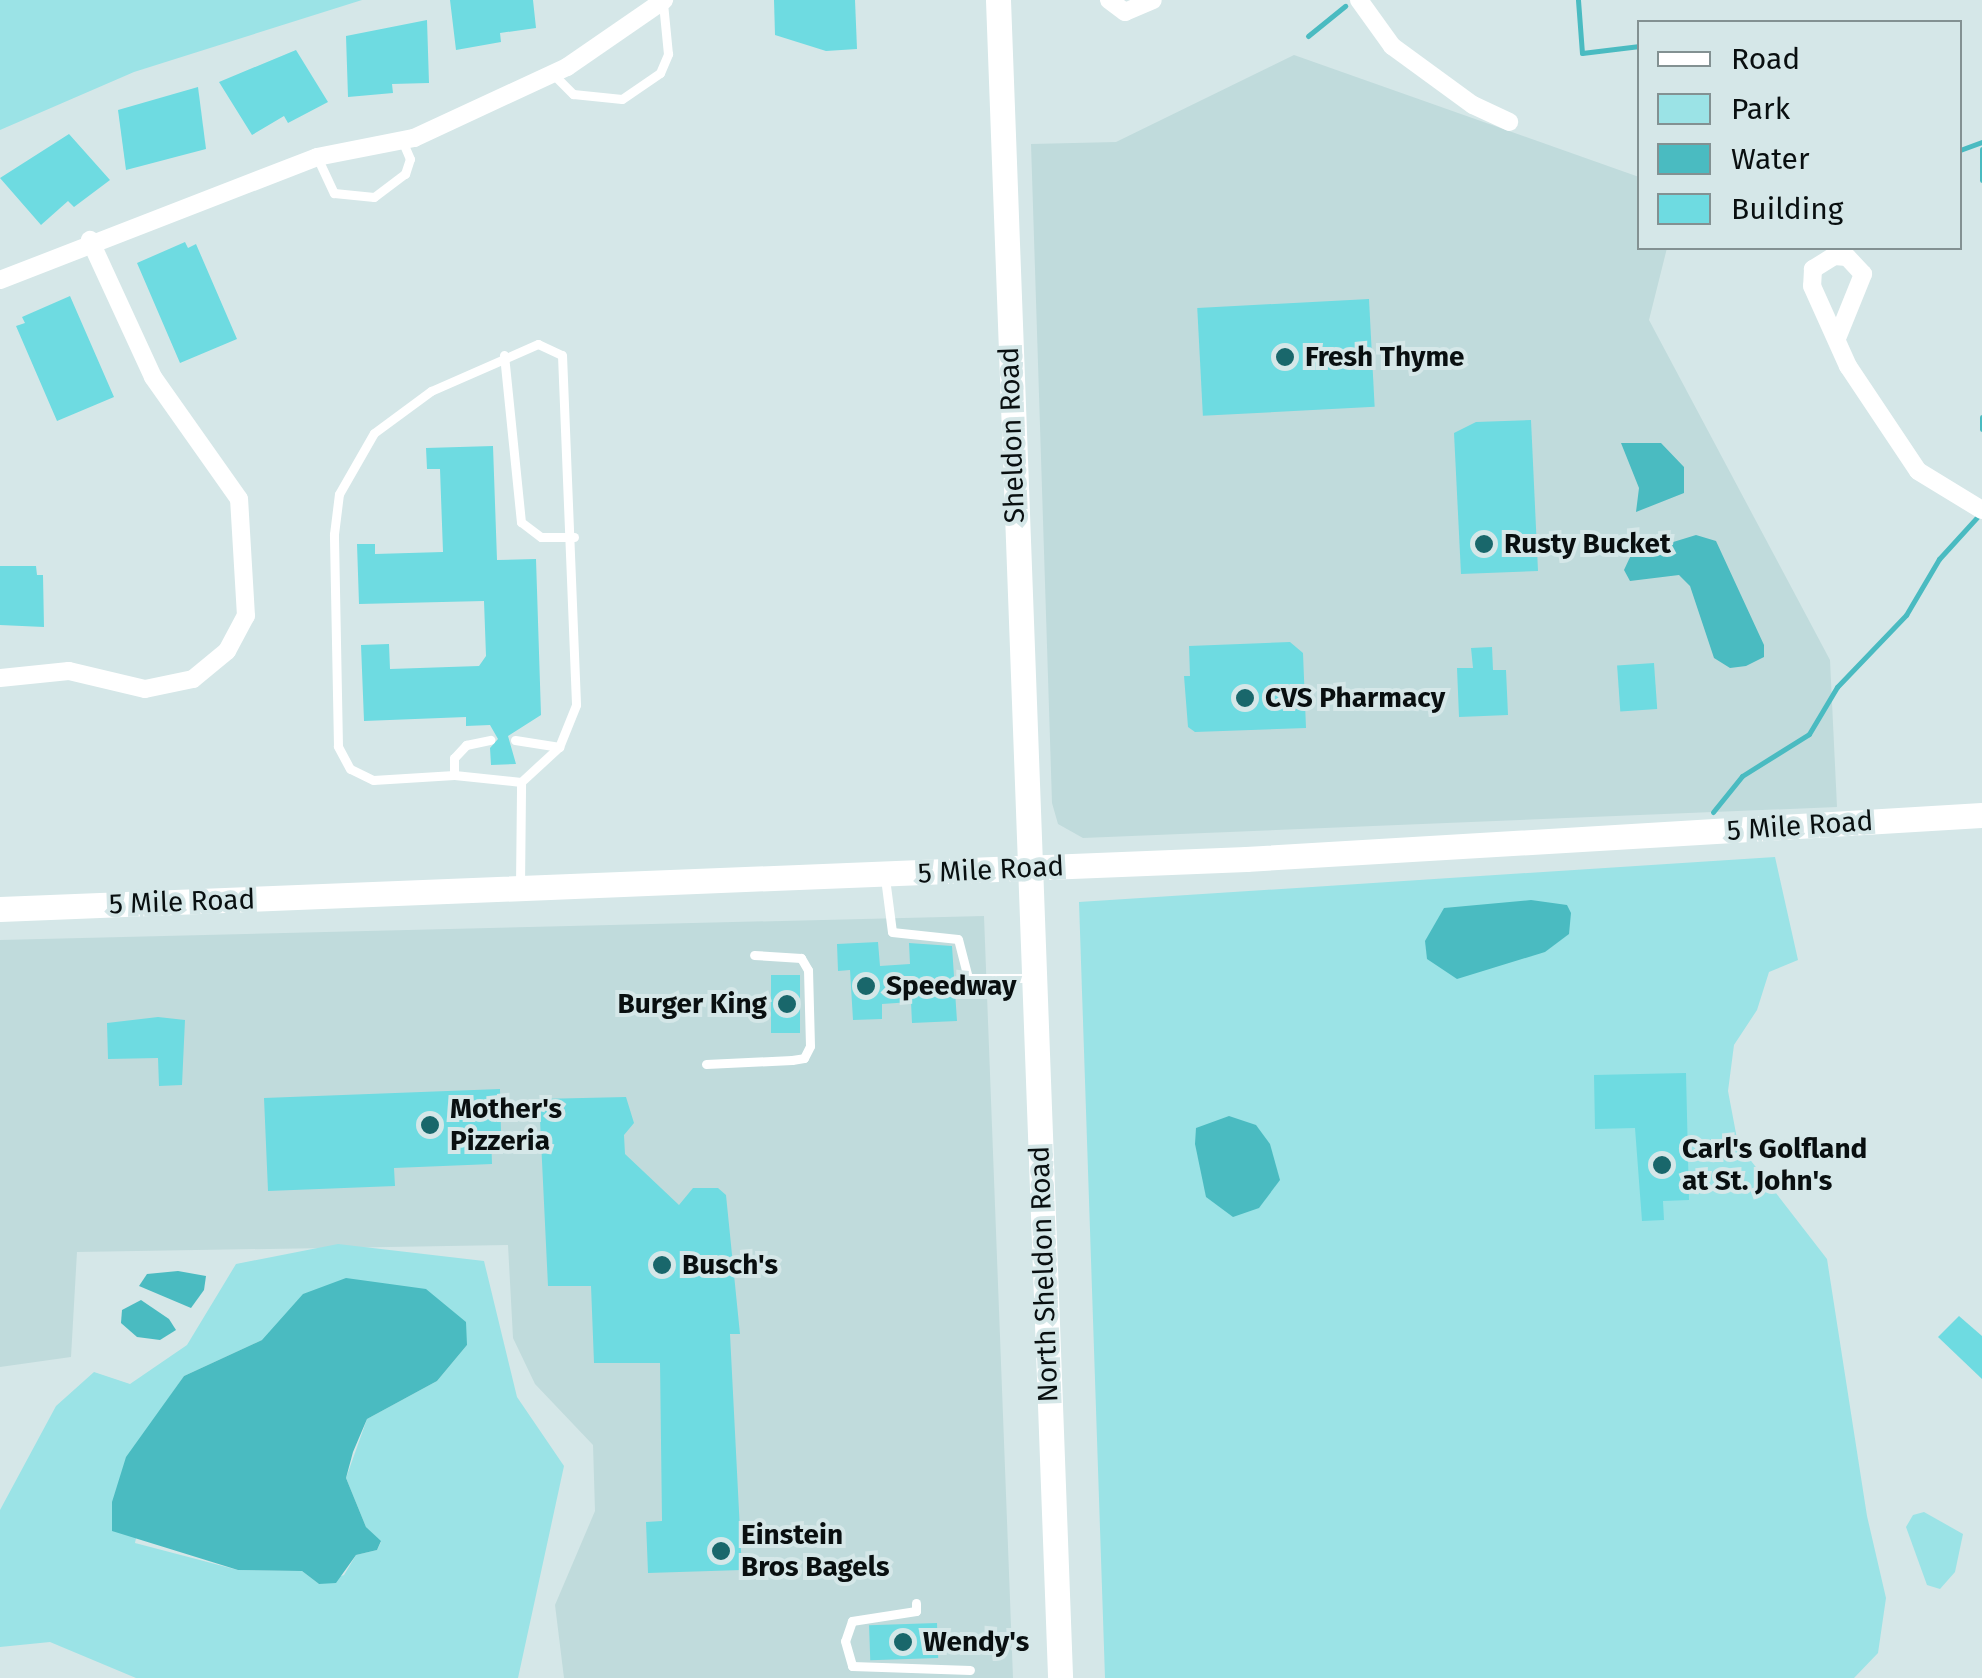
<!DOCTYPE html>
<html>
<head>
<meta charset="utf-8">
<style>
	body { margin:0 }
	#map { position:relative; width:1982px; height:1678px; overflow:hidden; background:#d5e7e8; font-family:"Fira Sans",sans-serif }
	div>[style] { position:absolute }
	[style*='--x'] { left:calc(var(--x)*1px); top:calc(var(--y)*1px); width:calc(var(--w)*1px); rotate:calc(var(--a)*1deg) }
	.built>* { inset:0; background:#c0dbdc }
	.green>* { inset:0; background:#9be3e6 }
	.water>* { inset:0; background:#4abbc1 }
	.stream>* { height:5px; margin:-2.5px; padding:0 2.5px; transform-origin:2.5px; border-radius:2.5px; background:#4abbc1 }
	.building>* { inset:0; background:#6edbe1; transform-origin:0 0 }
	.lane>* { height:9px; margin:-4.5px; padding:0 4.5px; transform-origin:4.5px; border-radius:4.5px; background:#fff }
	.street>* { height:18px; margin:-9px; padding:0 9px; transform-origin:9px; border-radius:9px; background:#fff }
	.secondary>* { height:25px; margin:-12.5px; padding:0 12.5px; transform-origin:12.5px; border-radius:12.5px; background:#fff }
	.dots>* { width:28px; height:28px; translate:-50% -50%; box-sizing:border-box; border:5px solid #d5e7e8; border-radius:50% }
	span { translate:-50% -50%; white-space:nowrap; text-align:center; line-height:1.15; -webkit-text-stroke:8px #d5e7e8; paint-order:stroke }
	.poi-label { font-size:28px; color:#090f10; font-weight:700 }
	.left { translate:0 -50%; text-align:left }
	.right { translate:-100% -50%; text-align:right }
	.street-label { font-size:28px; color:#090f10 }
	.legend { position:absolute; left:1637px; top:20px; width:325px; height:230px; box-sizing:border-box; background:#d5e7e8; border:2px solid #839192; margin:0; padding:12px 18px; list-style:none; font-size:30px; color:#090f10 }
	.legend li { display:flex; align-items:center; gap:20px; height:50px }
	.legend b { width:50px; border:2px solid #839192 }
</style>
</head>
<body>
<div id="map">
	<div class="built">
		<i style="clip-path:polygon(1294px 55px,1639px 177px,1640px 248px,1667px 248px,1649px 320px,1830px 660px,1837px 807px,1083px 838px,1058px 824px,1052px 803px,1031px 144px,1116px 142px)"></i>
		<i style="clip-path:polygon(984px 916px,1013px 1678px,564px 1678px,555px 1605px,595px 1511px,593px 1445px,535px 1384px,513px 1338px,508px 1245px,77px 1252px,71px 1357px,0 1367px,0 940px)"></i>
	</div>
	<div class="green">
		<i style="clip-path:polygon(0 0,362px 0,134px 72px,0 130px)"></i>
		<i style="clip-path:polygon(1775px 857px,1798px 960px,1769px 972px,1757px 1010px,1734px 1045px,1728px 1091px,1738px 1144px,1827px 1259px,1867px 1516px,1886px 1598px,1878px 1653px,1854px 1678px,1105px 1678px,1079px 902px)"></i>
		<i style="clip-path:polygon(evenodd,338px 1244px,484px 1261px,517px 1397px,564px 1466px,518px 1678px,136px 1678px,50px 1642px,0 1647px,0 1510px,56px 1406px,94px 1372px,130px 1384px,187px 1345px,236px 1264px,338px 1244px,262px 1340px,467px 1345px,437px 1381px,367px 1419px,346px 1478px,366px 1527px,381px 1542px,377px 1550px,356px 1555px,344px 1575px,319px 1584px,302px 1571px,238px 1570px,135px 1543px,164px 1405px,184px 1376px,262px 1340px)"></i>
		<i style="clip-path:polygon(1924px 1512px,1963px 1534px,1955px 1572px,1940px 1589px,1927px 1585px,1906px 1527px,1913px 1515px)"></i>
	</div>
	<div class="water">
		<i style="clip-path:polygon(1621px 443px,1661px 443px,1684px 467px,1684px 493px,1636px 512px,1639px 488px)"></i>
		<i style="clip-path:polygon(1696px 535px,1716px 541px,1764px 645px,1764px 657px,1746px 666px,1730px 668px,1714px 658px,1690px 586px,1679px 575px,1630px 581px,1624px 570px,1631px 555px)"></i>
		<i style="clip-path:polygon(1531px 900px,1567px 905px,1571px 913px,1569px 934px,1545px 952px,1457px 979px,1427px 959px,1425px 941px,1444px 908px)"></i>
		<i style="clip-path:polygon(1229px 1116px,1256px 1125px,1270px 1144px,1280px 1180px,1259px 1208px,1233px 1217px,1206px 1197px,1195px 1144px,1196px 1128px)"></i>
		<i style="clip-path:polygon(178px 1271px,206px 1276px,204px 1290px,191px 1308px,139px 1286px,147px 1274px)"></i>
		<i style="clip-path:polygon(346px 1278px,426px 1289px,466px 1322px,467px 1345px,437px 1381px,367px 1419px,353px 1452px,346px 1478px,366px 1527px,381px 1541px,377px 1550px,356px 1555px,336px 1583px,319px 1584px,302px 1571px,238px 1570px,112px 1531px,112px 1502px,126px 1457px,184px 1376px,262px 1340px,303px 1294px)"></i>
		<i style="clip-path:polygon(141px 1300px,169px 1319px,176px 1330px,160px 1340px,137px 1337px,121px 1323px,122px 1310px)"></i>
	</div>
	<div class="stream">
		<i style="--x:1578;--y:0;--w:53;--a:85.7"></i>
		<i style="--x:1582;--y:53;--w:58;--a:-6.9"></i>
		<i style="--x:1308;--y:36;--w:48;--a:-39"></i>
		<i style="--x:1982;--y:149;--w:31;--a:90"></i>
		<i style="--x:1960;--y:150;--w:23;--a:-20"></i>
		<i style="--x:1982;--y:417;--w:12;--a:90"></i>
		<i style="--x:1713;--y:812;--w:46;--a:-51.1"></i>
		<i style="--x:1742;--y:776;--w:79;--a:-32.1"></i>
		<i style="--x:1809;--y:734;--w:55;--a:-59.2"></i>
		<i style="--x:1837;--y:687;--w:100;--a:-46.2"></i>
		<i style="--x:1906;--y:615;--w:65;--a:-59.5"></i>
		<i style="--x:1939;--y:559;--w:61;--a:-47.7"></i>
	</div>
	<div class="building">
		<i style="clip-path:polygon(450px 0,533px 0,536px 28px,500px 33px,501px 42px,456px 50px)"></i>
		<i style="clip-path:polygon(774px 0,855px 0,857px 49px,826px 51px,775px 35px)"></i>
		<i style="clip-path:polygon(427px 20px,429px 83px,392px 84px,393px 93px,348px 97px,346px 36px)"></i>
		<i style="clip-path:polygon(296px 50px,328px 102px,288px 123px,284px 116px,252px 135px,219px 82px)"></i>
		<i style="clip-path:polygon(198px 87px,206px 149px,126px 170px,118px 110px)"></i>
		<i style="clip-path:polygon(69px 134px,110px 180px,74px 207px,68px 201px,41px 225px,0 178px)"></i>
		<i style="clip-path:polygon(185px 242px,188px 248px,196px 244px,237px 339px,180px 363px,137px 263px)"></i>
		<i style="clip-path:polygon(70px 296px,114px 397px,57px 421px,16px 326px,25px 323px,22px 317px)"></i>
		<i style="left:1369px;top:299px;width:108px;height:172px;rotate:87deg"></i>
		<i style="clip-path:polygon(1531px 420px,1538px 571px,1461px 574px,1454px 433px,1476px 422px)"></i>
		<i style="clip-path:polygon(493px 446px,497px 560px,536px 559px,541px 715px,508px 736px,516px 764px,491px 765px,490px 748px,498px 739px,490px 725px,466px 726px,466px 717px,364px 721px,361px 645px,389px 644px,390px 669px,479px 666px,486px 656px,484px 601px,359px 604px,357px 544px,375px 544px,375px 554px,443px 552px,440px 469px,427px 469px,426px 448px)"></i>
		<i style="clip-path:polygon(0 566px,36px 566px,37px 575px,43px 575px,44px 627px,0 625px)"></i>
		<i style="clip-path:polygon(1290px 642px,1303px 653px,1306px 728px,1195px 732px,1188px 727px,1184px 676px,1190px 676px,1189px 646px)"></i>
		<i style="clip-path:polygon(1492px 647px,1493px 670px,1506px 670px,1508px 715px,1459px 717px,1457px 668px,1473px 668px,1471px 648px)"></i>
		<i style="left:1654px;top:663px;width:46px;height:37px;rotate:86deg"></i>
		<i style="clip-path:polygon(878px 942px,880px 966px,910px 964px,909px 943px,952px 946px,957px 1021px,912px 1023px,911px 1002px,882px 1004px,882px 1019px,853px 1020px,850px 970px,838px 971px,837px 944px)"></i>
		<i style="left:771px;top:975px;width:29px;height:58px"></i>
		<i style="clip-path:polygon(158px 1017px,185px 1020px,182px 1085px,159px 1086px,158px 1058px,108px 1059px,107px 1023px)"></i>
		<i style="clip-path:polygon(1686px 1073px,1689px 1200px,1663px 1201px,1664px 1220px,1642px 1221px,1635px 1128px,1595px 1129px,1594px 1075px)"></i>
		<i style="clip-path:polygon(500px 1089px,501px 1132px,491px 1133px,492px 1164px,394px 1168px,395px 1186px,268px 1191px,264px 1098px)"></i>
		<i style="clip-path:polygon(626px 1097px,634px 1123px,624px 1135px,625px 1154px,679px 1205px,693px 1188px,718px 1188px,726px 1195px,740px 1334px,730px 1334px,742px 1570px,648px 1573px,646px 1522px,662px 1521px,660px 1363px,594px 1363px,591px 1286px,548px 1286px,539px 1099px)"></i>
		<i style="clip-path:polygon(1959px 1316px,1982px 1336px,1982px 1379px,1938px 1337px)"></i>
		<i style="left:937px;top:1623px;width:35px;height:68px;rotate:88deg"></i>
	</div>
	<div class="lane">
		<i style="--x:552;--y:73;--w:30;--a:45"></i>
		<i style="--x:573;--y:94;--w:49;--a:5.8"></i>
		<i style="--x:622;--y:99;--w:46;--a:-34.4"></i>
		<i style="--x:660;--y:73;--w:21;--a:-67"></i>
		<i style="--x:668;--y:54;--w:51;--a:-95.6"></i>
		<i style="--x:317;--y:157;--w:40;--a:65"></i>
		<i style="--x:334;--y:193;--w:40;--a:5.7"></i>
		<i style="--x:374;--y:197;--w:39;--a:-37"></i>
		<i style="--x:405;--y:174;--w:16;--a:-72"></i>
		<i style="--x:410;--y:159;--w:21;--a:-113"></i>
		<i style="--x:504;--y:355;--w:168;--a:84.2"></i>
		<i style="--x:521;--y:522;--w:25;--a:37"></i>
		<i style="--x:541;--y:537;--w:33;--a:0"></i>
		<i style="--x:515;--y:740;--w:45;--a:9"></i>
		<i style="--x:454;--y:775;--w:17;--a:-90"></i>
		<i style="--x:454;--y:758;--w:18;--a:-47"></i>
		<i style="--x:466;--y:745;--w:25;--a:-12"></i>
		<i style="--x:885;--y:878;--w:54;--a:82.6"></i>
		<i style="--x:892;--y:932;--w:66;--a:6.1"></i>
		<i style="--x:958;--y:939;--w:40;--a:75.6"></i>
		<i style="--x:968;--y:978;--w:64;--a:0"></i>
		<i style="--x:520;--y:886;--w:104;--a:-89.4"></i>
		<i style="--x:521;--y:782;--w:67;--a:-174"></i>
		<i style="--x:454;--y:775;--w:81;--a:176.5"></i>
		<i style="--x:373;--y:780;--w:25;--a:-154"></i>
		<i style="--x:350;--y:769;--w:26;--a:-118"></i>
		<i style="--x:338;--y:746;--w:212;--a:-91.1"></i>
		<i style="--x:334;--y:534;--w:40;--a:-82.9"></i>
		<i style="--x:339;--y:494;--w:70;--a:-60.2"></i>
		<i style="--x:374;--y:433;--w:71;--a:-36.4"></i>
		<i style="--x:431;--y:391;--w:117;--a:-23.7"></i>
		<i style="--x:538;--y:344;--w:26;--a:25"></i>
		<i style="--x:562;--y:355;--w:350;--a:87.7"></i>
		<i style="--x:576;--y:705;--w:45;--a:112"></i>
		<i style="--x:559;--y:747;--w:52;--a:137.4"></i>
		<i style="--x:706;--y:1064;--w:86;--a:-2.7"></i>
		<i style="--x:792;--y:1060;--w:12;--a:-9"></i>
		<i style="--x:804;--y:1058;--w:13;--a:-63"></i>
		<i style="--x:810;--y:1046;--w:76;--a:-91.5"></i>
		<i style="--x:808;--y:970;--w:14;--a:-120"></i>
		<i style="--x:801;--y:958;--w:47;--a:-176.3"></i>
		<i style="--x:916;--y:1603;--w:8;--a:90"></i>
		<i style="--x:916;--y:1611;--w:65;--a:171.1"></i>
		<i style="--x:852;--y:1621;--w:21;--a:109"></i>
		<i style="--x:845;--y:1641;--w:26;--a:74"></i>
		<i style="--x:852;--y:1666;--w:118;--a:1.9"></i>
	</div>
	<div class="street">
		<i style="--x:1109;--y:0;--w:20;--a:37"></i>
		<i style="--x:1125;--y:12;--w:30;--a:-23"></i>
		<i style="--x:1359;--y:0;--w:57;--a:54.3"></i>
		<i style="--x:1392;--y:46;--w:100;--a:36.1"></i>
		<i style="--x:1473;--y:105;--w:40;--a:25"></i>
		<i style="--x:0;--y:280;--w:340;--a:-21.2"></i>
		<i style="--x:317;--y:157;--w:99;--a:-11.1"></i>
		<i style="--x:414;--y:138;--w:169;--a:-24.9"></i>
		<i style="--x:567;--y:67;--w:118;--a:-34.6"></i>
		<i style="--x:1838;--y:336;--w:67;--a:-68"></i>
		<i style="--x:1863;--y:274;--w:23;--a:-133"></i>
		<i style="--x:1847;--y:257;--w:13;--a:-176"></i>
		<i style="--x:1834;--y:256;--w:25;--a:148"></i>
		<i style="--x:1813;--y:269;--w:17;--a:93"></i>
		<i style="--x:1812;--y:286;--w:88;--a:65.8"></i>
		<i style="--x:1848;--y:366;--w:126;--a:56.3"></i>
		<i style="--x:1918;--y:471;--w:75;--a:31.4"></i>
		<i style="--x:0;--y:678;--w:69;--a:-5.8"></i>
		<i style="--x:69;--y:671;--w:78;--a:13.3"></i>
		<i style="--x:145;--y:689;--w:49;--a:-11.8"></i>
		<i style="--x:193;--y:679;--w:44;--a:-39.5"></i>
		<i style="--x:227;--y:651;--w:40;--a:-62"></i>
		<i style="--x:246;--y:616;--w:117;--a:-93.4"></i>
		<i style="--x:239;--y:499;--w:149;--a:-125.2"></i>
		<i style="--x:153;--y:377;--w:151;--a:-114.7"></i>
	</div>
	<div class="secondary">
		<i style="--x:998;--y:0;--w:1679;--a:87.88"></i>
		<i style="--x:0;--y:909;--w:1247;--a:-2.3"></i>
		<i style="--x:1246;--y:859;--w:737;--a:-3.42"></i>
	</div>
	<div class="dots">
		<i style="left:1285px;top:357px;background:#19676b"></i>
		<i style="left:1484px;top:544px;background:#19676b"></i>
		<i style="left:1245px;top:698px;background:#19676b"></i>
		<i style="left:866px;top:986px;background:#19676b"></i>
		<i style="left:787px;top:1004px;background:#19676b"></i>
		<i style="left:430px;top:1125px;background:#19676b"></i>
		<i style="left:1662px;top:1165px;background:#19676b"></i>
		<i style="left:662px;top:1265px;background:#19676b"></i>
		<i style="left:721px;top:1551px;background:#19676b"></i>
		<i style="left:903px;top:1642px;background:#19676b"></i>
	</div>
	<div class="poi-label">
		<span class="left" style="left:1305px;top:357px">Fresh Thyme</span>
		<span class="left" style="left:1504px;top:544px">Rusty Bucket</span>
		<span class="left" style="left:1265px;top:698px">CVS Pharmacy</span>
		<span class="left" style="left:886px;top:986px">Speedway</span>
		<span class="right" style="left:767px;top:1004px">Burger King</span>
		<span class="left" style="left:450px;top:1125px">Mother's<br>Pizzeria</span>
		<span class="left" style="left:1682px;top:1165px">Carl's Golfland<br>at St. John's</span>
		<span class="left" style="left:682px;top:1265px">Busch's</span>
		<span class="left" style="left:741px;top:1551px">Einstein<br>Bros Bagels</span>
		<span class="left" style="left:923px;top:1642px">Wendy's</span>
	</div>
	<div class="street-label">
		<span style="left:1012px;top:435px;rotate:-92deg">Sheldon Road</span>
		<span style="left:1800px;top:826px;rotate:-4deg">5 Mile Road</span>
		<span style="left:991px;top:870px;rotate:-3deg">5 Mile Road</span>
		<span style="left:182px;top:902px;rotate:-2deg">5 Mile Road</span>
		<span style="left:1044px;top:1274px;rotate:-92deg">North Sheldon Road</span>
	</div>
	<ul class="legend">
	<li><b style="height:12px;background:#fff"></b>Road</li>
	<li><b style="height:28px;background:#9be3e6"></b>Park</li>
	<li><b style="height:28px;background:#4abbc1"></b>Water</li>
	<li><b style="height:28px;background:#6edbe1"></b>Building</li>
	</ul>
</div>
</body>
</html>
